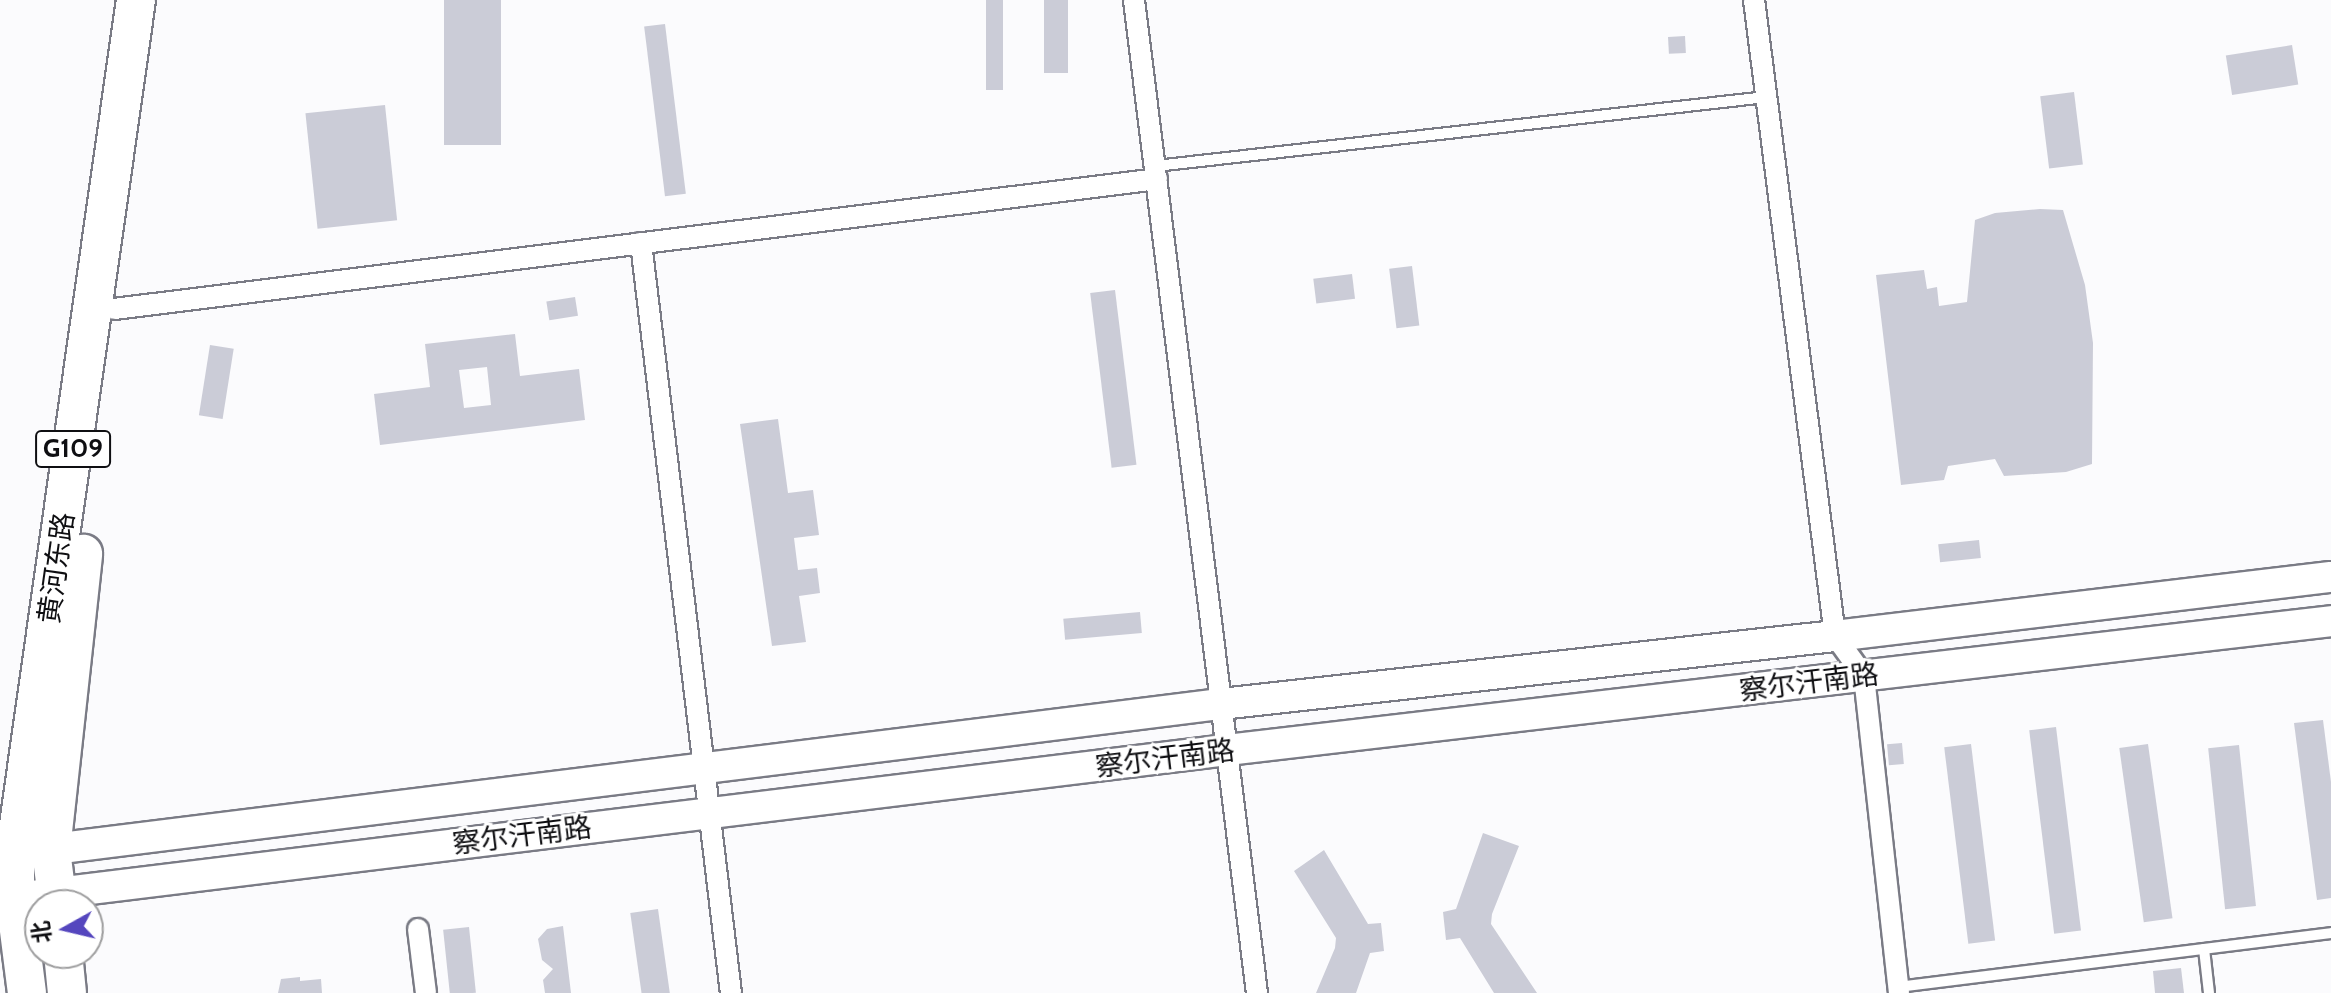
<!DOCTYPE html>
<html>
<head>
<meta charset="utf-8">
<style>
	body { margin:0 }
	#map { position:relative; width:2331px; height:993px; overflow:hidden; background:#fbfbfd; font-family:Cabin,"Noto Sans SC",sans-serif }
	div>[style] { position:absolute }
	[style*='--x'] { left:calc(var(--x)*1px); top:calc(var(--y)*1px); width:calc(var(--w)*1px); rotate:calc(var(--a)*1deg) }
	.building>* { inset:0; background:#cbccd7; transform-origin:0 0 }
	.roads { filter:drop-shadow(2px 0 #7a7b85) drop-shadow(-2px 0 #7a7b85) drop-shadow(0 2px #7a7b85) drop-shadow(0 -2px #7a7b85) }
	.lane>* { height:10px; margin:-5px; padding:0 5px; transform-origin:5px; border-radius:5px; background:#fff }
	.street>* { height:20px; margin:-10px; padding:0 10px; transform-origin:10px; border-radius:10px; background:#fff }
	.secondary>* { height:30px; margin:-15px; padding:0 15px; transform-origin:15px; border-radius:15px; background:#fff }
	.highway>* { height:38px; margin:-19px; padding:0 19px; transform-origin:19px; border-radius:19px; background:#fff }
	span { translate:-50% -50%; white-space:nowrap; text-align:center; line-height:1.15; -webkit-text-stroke:6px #fff; paint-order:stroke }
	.shield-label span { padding:2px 6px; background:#fff; border:2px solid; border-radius:6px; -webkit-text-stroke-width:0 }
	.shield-label { font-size:26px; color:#0f0f12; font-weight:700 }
	.street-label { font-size:28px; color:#0f0f12 }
	.north { position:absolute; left:24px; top:889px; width:80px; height:80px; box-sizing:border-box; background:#fff; border:2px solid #9f9fa0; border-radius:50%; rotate:262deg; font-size:22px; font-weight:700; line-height:32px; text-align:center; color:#0f0f12 }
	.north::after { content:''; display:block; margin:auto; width:28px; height:36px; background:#5546be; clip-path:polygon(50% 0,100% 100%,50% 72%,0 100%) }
</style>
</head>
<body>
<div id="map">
	<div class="building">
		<i style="left:444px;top:0;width:57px;height:145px"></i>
		<i style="left:986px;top:0;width:17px;height:90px"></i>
		<i style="left:1044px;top:0;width:24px;height:73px"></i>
		<i style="left:665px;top:24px;width:171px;height:21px;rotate:83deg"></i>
		<i style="left:1685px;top:36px;width:17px;height:17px;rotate:87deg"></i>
		<i style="left:2292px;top:45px;width:40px;height:67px;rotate:81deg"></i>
		<i style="left:2074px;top:92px;width:73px;height:34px;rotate:83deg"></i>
		<i style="left:385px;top:105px;width:116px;height:80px;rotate:84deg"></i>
		<i style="clip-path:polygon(2040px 209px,2063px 210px,2085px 285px,2093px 343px,2092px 464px,2066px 472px,2004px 476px,1995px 459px,1948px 466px,1944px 480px,1901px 485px,1876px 275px,1924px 270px,1927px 289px,1937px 287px,1939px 306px,1967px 302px,1975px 220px,1995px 213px)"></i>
		<i style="left:1412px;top:266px;width:60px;height:23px;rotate:83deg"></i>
		<i style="left:1352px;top:274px;width:25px;height:39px;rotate:83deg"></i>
		<i style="left:1115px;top:290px;width:176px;height:25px;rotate:83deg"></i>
		<i style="left:575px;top:297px;width:19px;height:29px;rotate:81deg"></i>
		<i style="clip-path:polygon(evenodd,515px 334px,520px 376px,579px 369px,585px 420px,380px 445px,374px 394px,430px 387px,425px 344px,515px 334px,487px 367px,491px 405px,464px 408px,459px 370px,487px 367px)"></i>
		<i style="left:210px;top:345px;width:24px;height:71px;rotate:9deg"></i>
		<i style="clip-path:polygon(778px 419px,788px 493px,813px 490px,819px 535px,794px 538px,798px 570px,817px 568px,820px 593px,799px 596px,806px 642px,772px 646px,740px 424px)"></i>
		<i style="left:1979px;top:540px;width:18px;height:41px;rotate:84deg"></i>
		<i style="left:1140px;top:612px;width:21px;height:77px;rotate:85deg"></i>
		<i style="clip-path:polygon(2323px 720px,2331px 782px,2331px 898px,2317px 900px,2294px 723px)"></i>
		<i style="left:2056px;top:727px;width:205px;height:27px;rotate:83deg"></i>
		<i style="left:1902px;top:743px;width:21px;height:15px;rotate:85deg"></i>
		<i style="left:1971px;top:744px;width:198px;height:27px;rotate:83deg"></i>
		<i style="left:2148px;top:744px;width:176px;height:29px;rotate:82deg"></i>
		<i style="left:2239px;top:745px;width:162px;height:31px;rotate:84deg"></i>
		<i style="clip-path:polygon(1483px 833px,1519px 846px,1492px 914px,1491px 924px,1537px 993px,1494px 993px,1460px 938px,1446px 940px,1443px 912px,1456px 909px)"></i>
		<i style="clip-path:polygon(1324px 850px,1368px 924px,1381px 923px,1384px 951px,1370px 953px,1356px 993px,1316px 993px,1335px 948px,1336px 938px,1294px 871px)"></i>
		<i style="left:658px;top:909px;width:85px;height:28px;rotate:82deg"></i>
		<i style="clip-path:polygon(563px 926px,571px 993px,545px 993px,543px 980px,553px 969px,542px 960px,538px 939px,547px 929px)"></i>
		<i style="left:469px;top:927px;width:66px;height:26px;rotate:84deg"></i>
		<i style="clip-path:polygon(2181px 968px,2184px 993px,2155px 993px,2153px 971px)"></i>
		<i style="clip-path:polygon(300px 977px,300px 981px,321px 979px,322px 993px,278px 993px,281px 979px)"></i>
	</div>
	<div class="roads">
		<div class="lane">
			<i style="--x:1156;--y:166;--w:614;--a:-6.45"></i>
			<i style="--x:2204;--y:949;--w:44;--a:83.5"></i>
			<i style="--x:1898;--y:987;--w:436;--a:-7.1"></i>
		</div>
		<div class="street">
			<i style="--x:1134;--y:0;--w:1001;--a:82.94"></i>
			<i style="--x:1754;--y:0;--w:641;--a:82.74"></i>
			<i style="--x:1835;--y:636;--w:49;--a:54.1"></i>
			<i style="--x:1864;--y:676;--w:319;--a:83.7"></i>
			<i style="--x:641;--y:243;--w:755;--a:83.16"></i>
			<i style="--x:114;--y:309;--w:1051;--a:-7.1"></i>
			<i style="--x:418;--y:929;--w:64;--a:82.9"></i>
		</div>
		<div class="secondary">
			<i style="--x:29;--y:852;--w:1201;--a:-7.08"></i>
			<i style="--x:1221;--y:704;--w:618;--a:-6.32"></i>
			<i style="--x:1835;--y:636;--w:499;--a:-6.8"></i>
			<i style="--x:0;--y:900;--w:1236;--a:-6.97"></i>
			<i style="--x:1227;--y:750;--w:1112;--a:-6.66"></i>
		</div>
		<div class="highway">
			<i style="--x:58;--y:905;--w:55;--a:-97.3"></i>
			<i style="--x:51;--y:850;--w:298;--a:-83.8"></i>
			<i style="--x:63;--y:953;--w:40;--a:84.3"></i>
			<i style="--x:27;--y:993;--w:95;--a:-97.3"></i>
			<i style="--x:15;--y:899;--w:46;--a:-90"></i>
			<i style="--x:15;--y:853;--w:862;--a:-81.93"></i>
		</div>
	</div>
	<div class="shield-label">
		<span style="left:73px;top:449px">G109</span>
	</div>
	<div class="street-label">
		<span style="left:56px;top:568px;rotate:-82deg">黄河东路</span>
		<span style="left:1809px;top:682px;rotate:-7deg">察尔汗南路</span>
		<span style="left:1165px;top:758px;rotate:-7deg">察尔汗南路</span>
		<span style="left:522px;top:835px;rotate:-7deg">察尔汗南路</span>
	</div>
	<div class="north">北</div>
</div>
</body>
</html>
